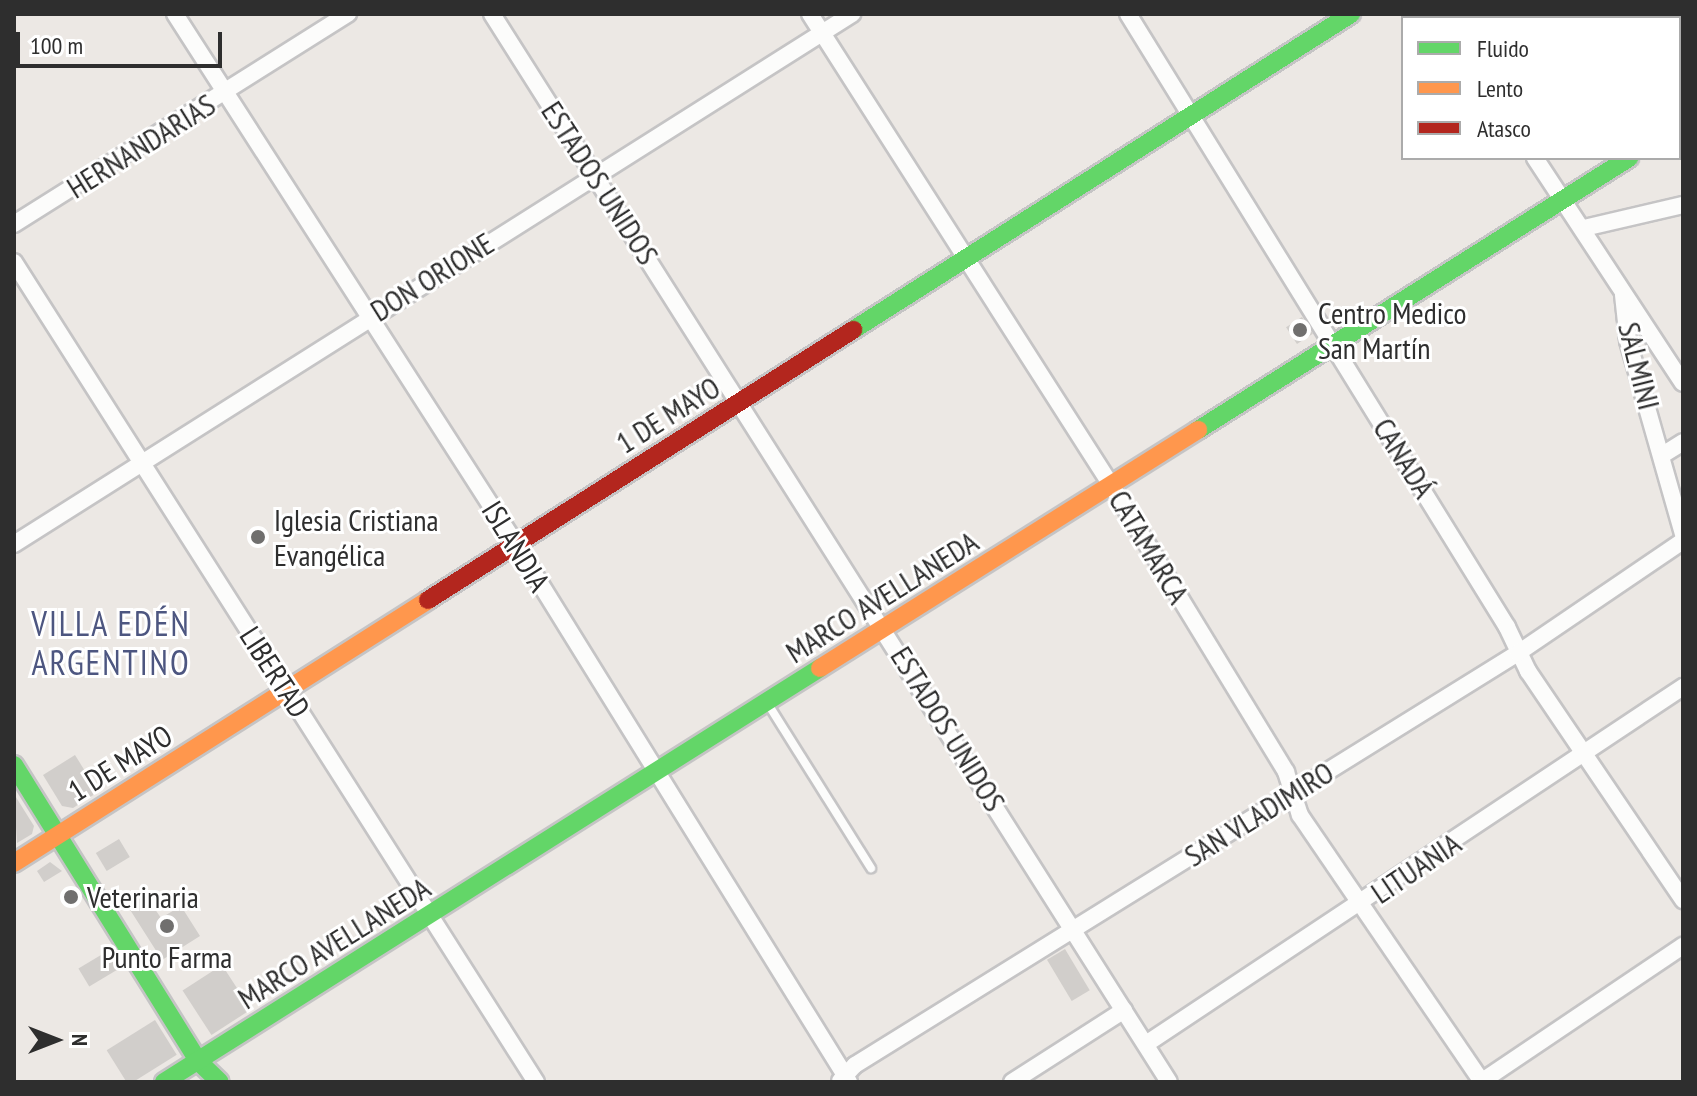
<!DOCTYPE html>
<html>
<head>
<meta charset="utf-8">
<style>
	body { margin:0 }
	#map { position:relative; width:1697px; height:1096px; overflow:hidden; background:#ece8e4; font-family:"PT Sans Narrow",sans-serif }
	div>[style] { position:absolute }
	[style*='--x'] { left:calc(var(--x)*1px); top:calc(var(--y)*1px); width:calc(var(--w)*1px); rotate:calc(var(--a)*1deg) }
	.building>* { inset:0; background:#d1cecb; transform-origin:0 0 }
	.roads { filter:drop-shadow(2px 0 #c5c4c5) drop-shadow(-2px 0 #c5c4c5) drop-shadow(0 2px #c5c4c5) drop-shadow(0 -2px #c5c4c5) }
	.lane>* { height:8px; margin:-4px; padding:0 4px; transform-origin:4px; border-radius:4px; background:#fcfcfb }
	.street>* { height:16px; margin:-8px; padding:0 8px; transform-origin:8px; border-radius:8px; background:#fcfcfb }
	.fast>* { height:18px; margin:-9px; padding:0 9px; transform-origin:9px; border-radius:9px; background:#63d668 }
	.slow>* { height:18px; margin:-9px; padding:0 9px; transform-origin:9px; border-radius:9px; background:#ff974d }
	.jam>* { height:18px; margin:-9px; padding:0 9px; transform-origin:9px; border-radius:9px; background:#b3261e }
	.dots>* { width:22px; height:22px; translate:-50% -50%; box-sizing:border-box; border:4px solid #fff; border-radius:50% }
	span { translate:-50% -50%; white-space:nowrap; text-align:center; line-height:1.15; -webkit-text-stroke:6px #fff; paint-order:stroke }
	.street-label { font-size:30px; color:#2e2e2e }
	.poi-label { font-size:30px; color:#2e2e2e }
	.left { translate:0 -50%; text-align:left }
	.quarter-label { font-size:34px; color:#4d5680; letter-spacing:2px }
	.frame { position:absolute; inset:0; border:16px solid #2e2e2e; pointer-events:none }
	.legend { position:absolute; left:1401px; top:16px; width:280px; height:144px; box-sizing:border-box; background:#fff; border:2px solid #ababab; margin:0; padding:10px 14px; list-style:none; font-size:24px; color:#2e2e2e }
	.legend li { display:flex; align-items:center; gap:16px; height:40px }
	.legend b { width:40px; border:2px solid #ababab }
	.north { position:absolute; left:16px; top:1000px; width:80px; height:80px; -webkit-text-stroke:6px #fff; paint-order:stroke; rotate:90deg; font-size:22px; font-weight:700; line-height:32px; text-align:center; color:#2e2e2e }
	.north::after { content:''; display:block; margin:auto; width:28px; height:36px; background:#2e2e2e; clip-path:polygon(50% 0,100% 100%,50% 72%,0 100%) }
	.scale { position:absolute; left:16px; top:32px; width:206px; height:36px; box-sizing:border-box; border:4px solid #2e2e2e; border-top:0; padding-left:10px; font-size:24px; line-height:28px; white-space:nowrap; color:#2e2e2e; -webkit-text-stroke:6px #fff; paint-order:stroke }
</style>
</head>
<body>
<div id="map">
	<div class="building">
		<i style="left:1302px;top:317px;width:20px;height:19px;rotate:57deg"></i>
		<i style="clip-path:polygon(75px 755px,98px 792px,73px 808px,62px 806px,43px 775px)"></i>
		<i style="clip-path:polygon(14px 794px,34px 826px,32px 834px,17px 843px)"></i>
		<i style="left:119px;top:839px;width:21px;height:27px;rotate:59deg"></i>
		<i style="clip-path:polygon(50px 862px,62px 871px,44px 882px,37px 871px)"></i>
		<i style="clip-path:polygon(144px 893px,161px 918px,181px 906px,200px 936px,162px 960px,127px 905px)"></i>
		<i style="left:111px;top:949px;width:21px;height:38px;rotate:59deg"></i>
		<i style="left:1065px;top:949px;width:48px;height:21px;rotate:59deg"></i>
		<i style="left:222px;top:965px;width:53px;height:47px;rotate:57deg"></i>
		<i style="left:155px;top:1020px;width:41px;height:57px;rotate:58deg"></i>
	</div>
	<div class="roads">
		<div class="lane">
			<i style="--x:768;--y:704;--w:194;--a:57.9"></i>
		</div>
		<div class="street">
			<i style="--x:175;--y:14;--w:629;--a:57.27"></i>
			<i style="--x:515;--y:543;--w:634;--a:58.21"></i>
			<i style="--x:492;--y:14;--w:1264;--a:57.63"></i>
			<i style="--x:810;--y:14;--w:559;--a:57.42"></i>
			<i style="--x:1111;--y:485;--w:336;--a:58.6"></i>
			<i style="--x:1286;--y:772;--w:45;--a:72"></i>
			<i style="--x:1300;--y:815;--w:323;--a:55.7"></i>
			<i style="--x:1128;--y:14;--w:721;--a:58.27"></i>
			<i style="--x:1507;--y:627;--w:49;--a:64.5"></i>
			<i style="--x:1528;--y:671;--w:277;--a:55.9"></i>
			<i style="--x:1441;--y:14;--w:5;--a:53"></i>
			<i style="--x:1535;--y:158;--w:269;--a:56.7"></i>
			<i style="--x:14;--y:224;--w:395;--a:-32.2"></i>
			<i style="--x:1584;--y:228;--w:102;--a:-13.1"></i>
			<i style="--x:14;--y:262;--w:972;--a:57.52"></i>
			<i style="--x:1623;--y:295;--w:46;--a:83.8"></i>
			<i style="--x:1628;--y:341;--w:201;--a:74.1"></i>
			<i style="--x:1664;--y:454;--w:22;--a:-32"></i>
			<i style="--x:14;--y:544;--w:992;--a:-32.31"></i>
			<i style="--x:1146;--y:1044;--w:645;--a:-33.62"></i>
			<i style="--x:840;--y:1081;--w:22;--a:-47"></i>
			<i style="--x:855;--y:1065;--w:781;--a:-31.86"></i>
			<i style="--x:1518;--y:653;--w:199;--a:-34.2"></i>
			<i style="--x:1012;--y:1082;--w:133;--a:-32.7"></i>
			<i style="--x:1481;--y:1082;--w:244;--a:-34"></i>
		</div>
		<div class="fast">
			<i style="--x:853;--y:330;--w:590;--a:-32.4"></i>
			<i style="--x:1198;--y:430;--w:510;--a:-32.26"></i>
			<i style="--x:14;--y:765;--w:349;--a:58.1"></i>
			<i style="--x:198;--y:1061;--w:30;--a:44"></i>
			<i style="--x:164;--y:1082;--w:776;--a:-32.26"></i>
		</div>
		<div class="slow">
			<i style="--x:1679;--y:126;--w:4;--a:-27"></i>
			<i style="--x:820;--y:668;--w:447;--a:-32.2"></i>
			<i style="--x:14;--y:863;--w:490;--a:-32.4"></i>
		</div>
		<div class="jam">
			<i style="--x:428;--y:600;--w:504;--a:-32.43"></i>
		</div>
	</div>
	<div class="dots">
		<i style="left:1300px;top:330px;background:#706f6e"></i>
		<i style="left:258px;top:537px;background:#706f6e"></i>
		<i style="left:71px;top:897px;background:#706f6e"></i>
		<i style="left:167px;top:926px;background:#706f6e"></i>
	</div>
	<div class="street-label">
		<span style="left:141px;top:146px;rotate:-32deg">HERNANDARIAS</span>
		<span style="left:600px;top:183px;rotate:57deg">ESTADOS UNIDOS</span>
		<span style="left:432px;top:277px;rotate:-32deg">DON ORIONE</span>
		<span style="left:1639px;top:366px;rotate:76deg">SALMINI</span>
		<span style="left:668px;top:415px;rotate:-32deg">1 DE MAYO</span>
		<span style="left:1404px;top:458px;rotate:58deg">CANADÁ</span>
		<span style="left:516px;top:546px;rotate:58deg">ISLANDIA</span>
		<span style="left:1149px;top:547px;rotate:59deg">CATAMARCA</span>
		<span style="left:882px;top:597px;rotate:-32deg">MARCO AVELLANEDA</span>
		<span style="left:275px;top:672px;rotate:57deg">LIBERTAD</span>
		<span style="left:948px;top:729px;rotate:58deg">ESTADOS UNIDOS</span>
		<span style="left:120px;top:763px;rotate:-32deg">1 DE MAYO</span>
		<span style="left:1259px;top:814px;rotate:-32deg">SAN VLADIMIRO</span>
		<span style="left:1416px;top:868px;rotate:-34deg">LITUANIA</span>
		<span style="left:334px;top:943px;rotate:-32deg">MARCO AVELLANEDA</span>
	</div>
	<div class="poi-label">
		<span class="left" style="left:1318px;top:330px">Centro Medico<br>San Martín</span>
		<span class="left" style="left:274px;top:537px">Iglesia Cristiana<br>Evangélica</span>
		<span class="left" style="left:87px;top:897px">Veterinaria</span>
		<span style="left:167px;top:957px">Punto Farma</span>
	</div>
	<div class="quarter-label">
		<span style="left:111px;top:643px">VILLA EDÉN<br>ARGENTINO</span>
	</div>
	<div class="frame"></div>
	<ul class="legend">
	<li><b style="height:10px;background:#63d668"></b>Fluido</li>
	<li><b style="height:10px;background:#ff974d"></b>Lento</li>
	<li><b style="height:10px;background:#b3261e"></b>Atasco</li>
	</ul>
	<div class="north">N</div>
	<div class="scale">100 m</div>
</div>
</body>
</html>
